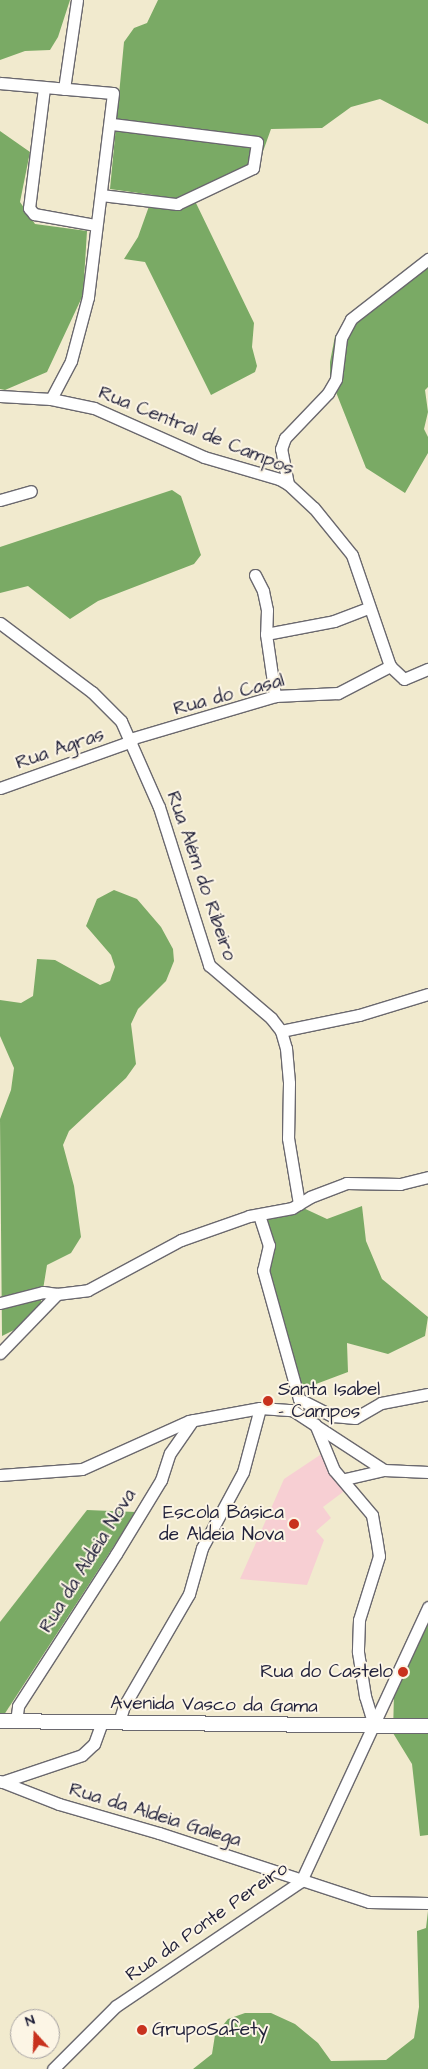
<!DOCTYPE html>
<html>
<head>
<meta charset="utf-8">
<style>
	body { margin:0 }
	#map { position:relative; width:428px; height:2069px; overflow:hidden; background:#f1eace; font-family:"Architects Daughter",sans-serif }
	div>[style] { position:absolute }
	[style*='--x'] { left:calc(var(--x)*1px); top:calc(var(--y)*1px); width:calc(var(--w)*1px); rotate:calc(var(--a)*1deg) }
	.built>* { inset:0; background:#f7cfd3 }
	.forest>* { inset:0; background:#7aaa65 }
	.roads { filter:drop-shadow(1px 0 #6a686e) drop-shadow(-1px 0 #6a686e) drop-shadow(0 1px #6a686e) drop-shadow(0 -1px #6a686e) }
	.minor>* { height:11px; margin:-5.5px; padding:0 5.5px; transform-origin:5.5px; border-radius:5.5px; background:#fff }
	.major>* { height:14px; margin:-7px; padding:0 7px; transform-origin:7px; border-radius:7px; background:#fff }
	.dots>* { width:14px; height:14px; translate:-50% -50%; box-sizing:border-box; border:2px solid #fcf5e5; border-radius:50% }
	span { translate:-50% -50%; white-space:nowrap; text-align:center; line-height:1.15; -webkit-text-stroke:4px #fcf5e5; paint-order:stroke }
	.street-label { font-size:19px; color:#22223b }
	.poi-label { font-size:19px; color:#22223b }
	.left { translate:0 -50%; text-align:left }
	.right { translate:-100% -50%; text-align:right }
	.north { position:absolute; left:10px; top:2009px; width:50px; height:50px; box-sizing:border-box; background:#fcf5e5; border:1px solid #a5a1a1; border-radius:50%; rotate:340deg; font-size:14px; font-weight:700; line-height:20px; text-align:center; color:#22223b }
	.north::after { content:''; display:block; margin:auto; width:18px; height:22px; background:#c8321e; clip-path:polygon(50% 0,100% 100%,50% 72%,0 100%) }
</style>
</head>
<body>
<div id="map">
	<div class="built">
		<i style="clip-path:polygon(323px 1453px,347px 1489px,323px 1507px,331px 1518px,316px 1531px,324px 1540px,307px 1585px,240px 1579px,284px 1479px)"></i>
	</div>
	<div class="forest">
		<i style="clip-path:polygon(0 0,70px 0,58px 37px,50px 50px,25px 51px,0 60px)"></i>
		<i style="clip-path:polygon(158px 0,428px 0,428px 124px,380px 99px,351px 107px,322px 128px,271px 129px,256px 171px,195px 201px,254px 323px,252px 347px,257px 366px,255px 372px,211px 395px,145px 262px,124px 259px,138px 237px,153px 195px,110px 189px,124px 42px,134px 28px,147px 23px)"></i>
		<i style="clip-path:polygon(0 131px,30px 152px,20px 202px,35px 224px,87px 231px,83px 295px,47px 372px,5px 390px,0 389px)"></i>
		<i style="clip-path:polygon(428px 257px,428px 387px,425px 390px,428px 412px,424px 429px,428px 437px,428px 453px,405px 493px,366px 468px,330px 377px,330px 362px,335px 336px,343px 326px)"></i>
		<i style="clip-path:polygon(172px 490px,181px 496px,201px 555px,194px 564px,98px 601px,70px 619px,28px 586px,0 593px,0 547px)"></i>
		<i style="clip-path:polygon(114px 890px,137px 899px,161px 927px,173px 949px,174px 961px,166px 981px,138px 1009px,131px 1024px,136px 1064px,126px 1078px,69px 1131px,63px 1145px,74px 1186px,81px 1237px,71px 1253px,47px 1265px,40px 1308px,20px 1327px,2px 1336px,0 1119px,11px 1090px,14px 1068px,0 1036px,0 1000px,21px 1003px,33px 996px,37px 959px,55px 960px,100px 985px,110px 981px,115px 967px,111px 955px,86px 926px,97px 899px)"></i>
		<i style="clip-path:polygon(299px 1206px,327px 1219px,362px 1206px,366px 1241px,382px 1279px,428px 1317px,425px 1336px,388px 1354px,347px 1343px,348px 1372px,300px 1390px,274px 1298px,259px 1218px)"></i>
		<i style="clip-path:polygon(87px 1510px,136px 1512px,0 1721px,0 1622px)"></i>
		<i style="clip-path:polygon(428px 1618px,428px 1835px,420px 1836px,412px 1764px,393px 1733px,394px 1693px)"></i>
		<i style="clip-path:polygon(428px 1911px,428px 2069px,193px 2069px,212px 2054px,215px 2035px,228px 2019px,245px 2013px,271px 2013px,295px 2024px,318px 2043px,331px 2061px,386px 2060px,414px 2038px,419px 2007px,417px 1931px,426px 1928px)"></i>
	</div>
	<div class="roads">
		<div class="minor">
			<i style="--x:0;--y:83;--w:113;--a:5.1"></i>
			<i style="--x:113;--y:93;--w:206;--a:97"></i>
			<i style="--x:88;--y:297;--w:66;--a:104.9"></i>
			<i style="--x:71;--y:361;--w:43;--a:117.8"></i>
			<i style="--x:44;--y:88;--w:121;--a:97.1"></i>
			<i style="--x:29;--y:208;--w:8;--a:50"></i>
			<i style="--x:34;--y:214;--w:63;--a:10.1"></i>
			<i style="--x:64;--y:89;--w:90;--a:-81.7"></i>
			<i style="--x:101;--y:195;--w:77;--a:6.8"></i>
			<i style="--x:177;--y:204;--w:84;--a:-25.3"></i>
			<i style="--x:253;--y:168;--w:26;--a:-81"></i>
			<i style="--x:257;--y:142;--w:146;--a:-172.9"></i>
			<i style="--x:0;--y:396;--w:51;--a:3.4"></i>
			<i style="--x:51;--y:399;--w:44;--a:11.8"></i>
			<i style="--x:94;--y:408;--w:120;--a:24"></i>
			<i style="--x:204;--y:457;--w:78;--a:16.3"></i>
			<i style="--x:279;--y:479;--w:10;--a:29"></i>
			<i style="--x:288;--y:484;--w:35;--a:43"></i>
			<i style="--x:314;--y:508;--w:60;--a:51"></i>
			<i style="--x:352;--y:555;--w:117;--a:71.1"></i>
			<i style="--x:390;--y:666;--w:19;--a:43"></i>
			<i style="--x:404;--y:679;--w:26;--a:-23"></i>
			<i style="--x:288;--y:484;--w:36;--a:-101"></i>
			<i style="--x:281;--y:449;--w:12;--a:-70"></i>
			<i style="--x:285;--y:438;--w:62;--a:-46.3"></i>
			<i style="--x:328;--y:393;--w:16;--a:-60"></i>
			<i style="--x:336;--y:379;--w:41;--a:-83"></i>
			<i style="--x:341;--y:338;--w:21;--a:-62"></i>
			<i style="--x:351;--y:319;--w:98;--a:-37.9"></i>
			<i style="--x:0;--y:500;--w:32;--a:-16"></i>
			<i style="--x:255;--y:575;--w:18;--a:63"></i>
			<i style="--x:263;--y:591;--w:19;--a:78"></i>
			<i style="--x:267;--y:610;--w:24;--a:92"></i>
			<i style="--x:266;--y:634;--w:63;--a:81.7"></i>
			<i style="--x:0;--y:623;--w:115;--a:36.9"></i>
			<i style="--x:92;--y:692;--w:41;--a:45"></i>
			<i style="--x:121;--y:721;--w:94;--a:66.2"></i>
			<i style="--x:159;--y:807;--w:166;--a:72.4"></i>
			<i style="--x:209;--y:965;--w:82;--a:40.5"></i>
			<i style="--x:271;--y:1018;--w:16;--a:52"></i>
			<i style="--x:281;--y:1031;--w:18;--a:74"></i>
			<i style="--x:286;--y:1048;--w:35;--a:85"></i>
			<i style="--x:289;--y:1083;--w:55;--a:91"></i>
			<i style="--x:288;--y:1138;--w:67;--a:80.5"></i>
			<i style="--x:266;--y:634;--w:69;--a:-10.8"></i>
			<i style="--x:334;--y:621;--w:36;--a:-21"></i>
			<i style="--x:130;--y:739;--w:151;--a:-16.5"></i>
			<i style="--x:275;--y:696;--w:63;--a:-2.7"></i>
			<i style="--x:338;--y:693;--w:59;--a:-27.4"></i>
			<i style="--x:0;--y:788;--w:140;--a:-19.6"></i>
			<i style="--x:281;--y:1031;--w:80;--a:-11.6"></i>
			<i style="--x:359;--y:1015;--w:72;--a:-16.9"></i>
			<i style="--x:259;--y:1215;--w:32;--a:72"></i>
			<i style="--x:269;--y:1245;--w:26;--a:103"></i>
			<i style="--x:263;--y:1270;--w:134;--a:74.4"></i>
			<i style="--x:0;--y:1303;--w:44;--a:-14.3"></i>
			<i style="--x:43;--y:1292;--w:14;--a:8"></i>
			<i style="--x:57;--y:1294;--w:31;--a:-7"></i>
			<i style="--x:88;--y:1290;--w:106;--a:-28.3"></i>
			<i style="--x:181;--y:1240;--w:72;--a:-19.4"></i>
			<i style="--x:249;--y:1216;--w:44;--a:-10.5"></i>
			<i style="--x:292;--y:1208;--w:21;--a:-31"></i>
			<i style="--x:310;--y:1197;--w:39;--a:-21"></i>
			<i style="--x:346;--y:1183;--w:54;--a:1.1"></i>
			<i style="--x:400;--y:1184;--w:29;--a:-14"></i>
			<i style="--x:0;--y:1353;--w:82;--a:-46"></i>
			<i style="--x:299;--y:1399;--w:38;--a:27"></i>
			<i style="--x:333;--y:1416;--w:22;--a:5"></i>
			<i style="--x:355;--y:1418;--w:30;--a:-30"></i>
			<i style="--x:381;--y:1403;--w:48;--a:-10.8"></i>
			<i style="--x:315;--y:1424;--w:50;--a:67.6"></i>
			<i style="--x:334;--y:1470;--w:59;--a:49.8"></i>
			<i style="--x:372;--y:1515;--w:22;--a:80"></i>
			<i style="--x:376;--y:1537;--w:19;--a:81"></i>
			<i style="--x:379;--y:1556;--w:67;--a:107.4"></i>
			<i style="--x:359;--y:1620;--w:32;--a:92"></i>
			<i style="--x:358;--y:1652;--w:45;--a:81"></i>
			<i style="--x:365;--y:1696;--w:30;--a:73"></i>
			<i style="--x:0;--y:1475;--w:82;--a:-4.2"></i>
			<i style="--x:82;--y:1469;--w:117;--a:-24.2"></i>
			<i style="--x:189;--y:1421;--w:72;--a:-10.4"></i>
			<i style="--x:260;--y:1408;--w:32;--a:4"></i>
			<i style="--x:292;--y:1410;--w:110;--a:33.1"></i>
			<i style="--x:384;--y:1470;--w:44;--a:2.6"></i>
			<i style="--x:345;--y:1479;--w:40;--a:-13"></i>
			<i style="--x:16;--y:1721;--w:15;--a:-82"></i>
			<i style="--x:18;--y:1706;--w:181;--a:-57.2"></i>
			<i style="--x:116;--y:1554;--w:87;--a:-58.7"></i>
			<i style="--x:161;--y:1480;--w:28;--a:-72"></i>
			<i style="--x:170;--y:1453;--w:40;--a:-55.1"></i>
			<i style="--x:119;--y:1722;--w:17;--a:-73"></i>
			<i style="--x:124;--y:1706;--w:129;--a:-59.9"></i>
			<i style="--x:189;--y:1594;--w:48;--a:-74.2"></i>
			<i style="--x:202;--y:1548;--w:86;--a:-61.7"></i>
			<i style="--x:243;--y:1472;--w:66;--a:-75.1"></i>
			<i style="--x:0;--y:1781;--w:63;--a:21.3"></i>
			<i style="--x:59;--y:1804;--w:104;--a:16.2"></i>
			<i style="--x:159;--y:1833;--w:221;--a:18.2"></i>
			<i style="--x:369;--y:1902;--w:59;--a:1"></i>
			<i style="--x:2;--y:1782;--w:84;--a:-18.6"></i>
			<i style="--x:82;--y:1755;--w:16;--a:-43"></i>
			<i style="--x:94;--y:1744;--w:23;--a:-70"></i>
			<i style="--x:53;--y:2069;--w:89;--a:-45"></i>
			<i style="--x:116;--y:2006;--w:223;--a:-34"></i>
			<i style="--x:301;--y:1881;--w:302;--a:-65.1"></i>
		</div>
		<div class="major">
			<i style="--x:0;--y:1721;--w:428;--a:0.7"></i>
		</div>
	</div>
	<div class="dots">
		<i style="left:268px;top:1401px;background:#c8321e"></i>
		<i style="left:294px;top:1524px;background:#c8321e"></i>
		<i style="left:403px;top:1672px;background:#c8321e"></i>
		<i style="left:142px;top:2030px;background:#c8321e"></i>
	</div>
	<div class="street-label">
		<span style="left:196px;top:431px;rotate:22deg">Rua Central de Campos</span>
		<span style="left:229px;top:695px;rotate:-15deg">Rua do Casal</span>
		<span style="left:60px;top:749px;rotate:-19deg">Rua Agras</span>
		<span style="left:201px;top:876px;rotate:71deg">Rua Além do Ribeiro</span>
		<span style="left:88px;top:1561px;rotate:-58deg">Rua da Aldeia Nova</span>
		<span style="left:214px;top:1705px;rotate:1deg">Avenida Vasco da Gama</span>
		<span style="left:155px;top:1815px;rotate:17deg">Rua da Aldeia Galega</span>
		<span style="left:207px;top:1922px;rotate:-35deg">Rua da Ponte Pereiro</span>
	</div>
	<div class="poi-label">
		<span class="left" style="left:278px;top:1401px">Santa Isabel<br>- Campos</span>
		<span class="right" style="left:284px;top:1524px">Escola Básica<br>de Aldeia Nova</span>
		<span class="right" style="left:393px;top:1672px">Rua do Castelo</span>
		<span class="left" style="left:152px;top:2030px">GrupoSafety</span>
	</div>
	<div class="north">N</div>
</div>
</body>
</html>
